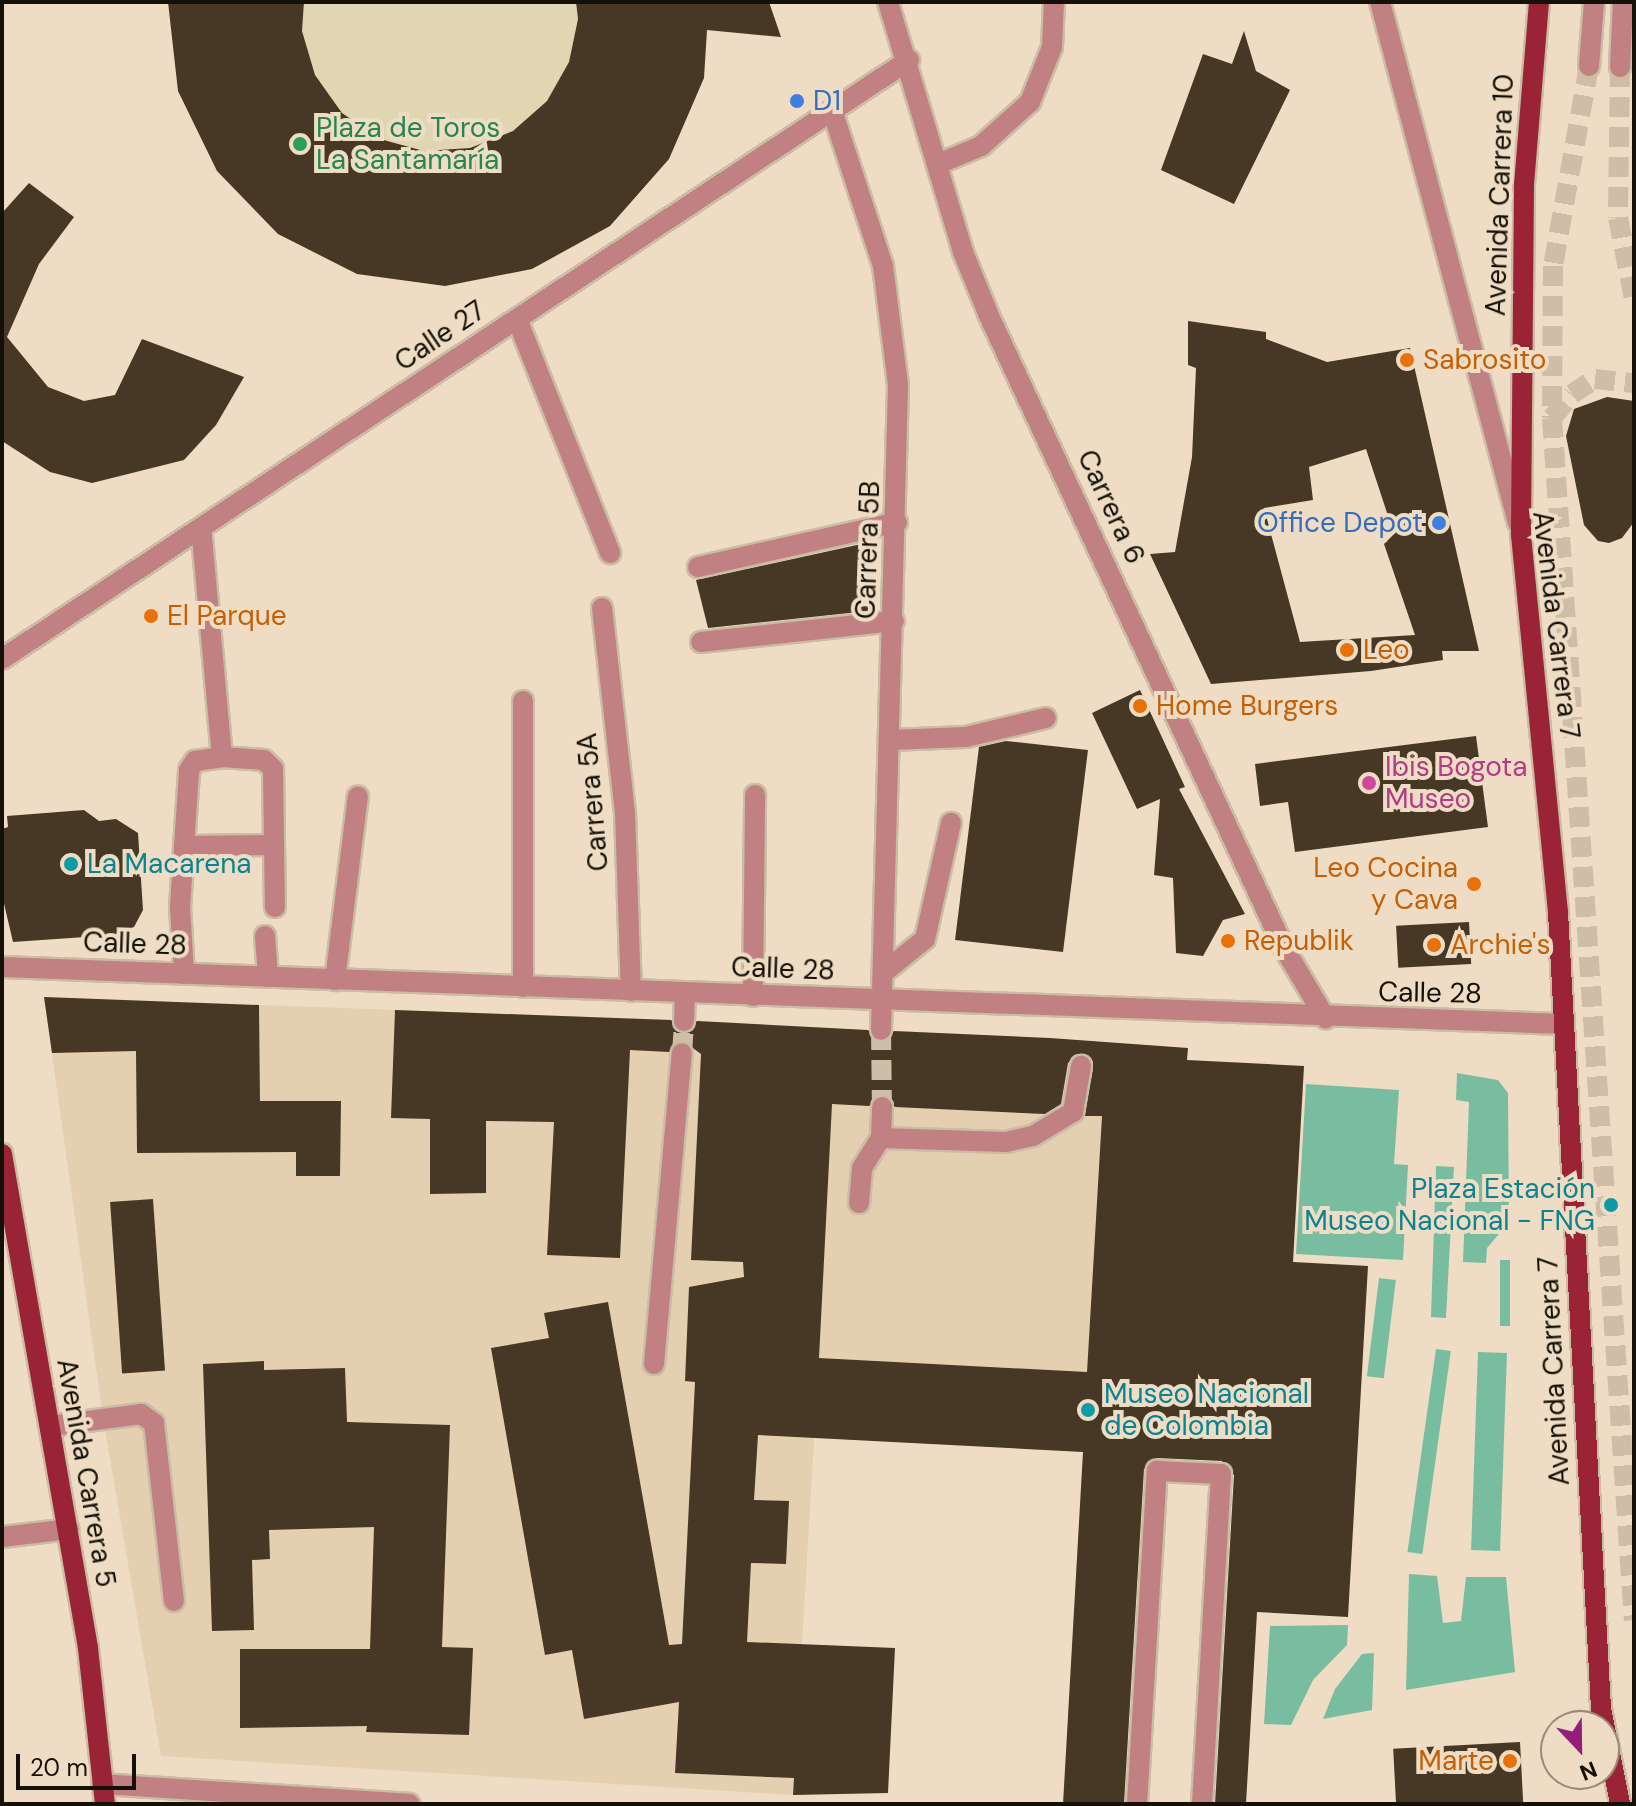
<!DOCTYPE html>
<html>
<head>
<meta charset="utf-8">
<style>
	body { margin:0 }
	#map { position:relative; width:1636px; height:1806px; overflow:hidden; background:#eeddc4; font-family:"DM Sans",sans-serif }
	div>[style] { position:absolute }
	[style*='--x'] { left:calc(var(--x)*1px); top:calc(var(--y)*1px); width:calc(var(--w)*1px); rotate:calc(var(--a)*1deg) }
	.built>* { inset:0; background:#e4cfb0 }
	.green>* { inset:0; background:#78bd9f; transform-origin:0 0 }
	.sand>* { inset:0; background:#e0d6b1 }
	.building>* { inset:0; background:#463824; transform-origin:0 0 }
	.minor-tunnel>* { height:20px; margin-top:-10px; transform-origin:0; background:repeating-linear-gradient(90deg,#cebea8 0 20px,transparent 0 30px) }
	.roads { filter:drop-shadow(2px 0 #cbbca6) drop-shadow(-2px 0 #cbbca6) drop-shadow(0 2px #cbbca6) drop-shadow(0 -2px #cbbca6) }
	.minor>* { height:20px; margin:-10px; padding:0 10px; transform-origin:10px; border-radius:10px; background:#c18081 }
	.major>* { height:20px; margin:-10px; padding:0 10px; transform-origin:10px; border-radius:10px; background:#9a2435 }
	.dots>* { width:22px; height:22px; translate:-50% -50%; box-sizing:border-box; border:4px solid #eeddc4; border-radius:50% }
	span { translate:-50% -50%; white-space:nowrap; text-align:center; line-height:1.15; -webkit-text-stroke:8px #eeddc4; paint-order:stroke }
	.shop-label { font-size:28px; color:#366cbe }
	.left { translate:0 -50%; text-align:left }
	.right { translate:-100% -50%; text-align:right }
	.leisure-label { font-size:28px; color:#27864d }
	.street-label { font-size:28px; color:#161108 }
	.food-label { font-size:28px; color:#c56008 }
	.hotel-label { font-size:28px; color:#b23c85 }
	.culture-label { font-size:28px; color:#0d838f }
	.frame { position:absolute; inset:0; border:4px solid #161108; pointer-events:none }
	.north { position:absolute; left:1540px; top:1710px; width:80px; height:80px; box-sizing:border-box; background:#eeddc4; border:2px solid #988b79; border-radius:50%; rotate:158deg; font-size:22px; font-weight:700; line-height:32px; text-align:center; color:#161108 }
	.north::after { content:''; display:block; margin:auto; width:28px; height:36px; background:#941e7b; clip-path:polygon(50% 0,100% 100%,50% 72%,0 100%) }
	.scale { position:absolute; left:16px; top:1754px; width:120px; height:36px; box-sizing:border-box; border:4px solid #161108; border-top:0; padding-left:10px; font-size:24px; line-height:28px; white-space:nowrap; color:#161108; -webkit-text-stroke:6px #eeddc4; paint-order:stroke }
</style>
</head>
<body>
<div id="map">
	<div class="built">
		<i style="clip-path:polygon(44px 997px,703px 1021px,1106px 1044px,1087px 1372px,819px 1358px,793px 1795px,161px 1756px,103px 1418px)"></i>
	</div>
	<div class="green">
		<i style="clip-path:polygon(1457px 1073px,1498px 1080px,1508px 1093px,1509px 1222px,1487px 1248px,1486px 1263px,1463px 1262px,1469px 1102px,1456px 1100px)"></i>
		<i style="clip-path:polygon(1306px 1084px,1399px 1090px,1394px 1164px,1408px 1165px,1403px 1260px,1296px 1254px)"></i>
		<i style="clip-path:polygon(1436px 1166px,1454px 1167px,1446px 1318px,1431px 1317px)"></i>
		<i style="left:1500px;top:1260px;width:10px;height:66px"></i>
		<i style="left:1379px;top:1278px;width:17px;height:99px;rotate:7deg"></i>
		<i style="left:1436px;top:1349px;width:15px;height:205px;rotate:8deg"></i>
		<i style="left:1478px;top:1352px;width:29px;height:198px;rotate:2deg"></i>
		<i style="clip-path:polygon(1409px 1574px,1437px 1576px,1443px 1623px,1461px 1621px,1466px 1577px,1506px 1577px,1515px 1672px,1406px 1690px)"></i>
		<i style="clip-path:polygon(1348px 1625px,1347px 1645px,1313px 1680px,1291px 1725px,1264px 1724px,1270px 1626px)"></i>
		<i style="clip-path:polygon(1374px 1653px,1372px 1710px,1323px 1719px,1335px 1689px,1362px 1654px)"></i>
	</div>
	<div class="sand">
		<i style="clip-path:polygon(304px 2px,576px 2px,578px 19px,569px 62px,547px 101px,513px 131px,470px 148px,424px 151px,380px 139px,342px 113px,315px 75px,302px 31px)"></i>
	</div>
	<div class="building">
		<i style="clip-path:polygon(168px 2px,304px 2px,302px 31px,315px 75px,342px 113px,380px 139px,424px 151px,470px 148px,513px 131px,547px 101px,569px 62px,578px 19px,576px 2px,769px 2px,781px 37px,707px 30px,704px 78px,669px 159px,610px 226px,532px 269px,445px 286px,357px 274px,278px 234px,217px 171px,178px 91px)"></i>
		<i style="clip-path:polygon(1244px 31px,1256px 71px,1290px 90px,1234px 204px,1161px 170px,1203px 54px,1232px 64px)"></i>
		<i style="clip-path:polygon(29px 183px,74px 217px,39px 264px,7px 337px,48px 387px,84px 401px,115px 395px,142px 339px,244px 377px,216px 425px,184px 460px,92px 483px,50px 472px,2px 441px,2px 213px)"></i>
		<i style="clip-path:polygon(evenodd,1188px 321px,1266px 332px,1266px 339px,1327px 362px,1410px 348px,1479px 651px,1442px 651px,1443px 660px,1371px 671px,1211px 684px,1150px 554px,1175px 552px,1192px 457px,1196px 368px,1188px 365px,1188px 321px,1366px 449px,1394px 534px,1384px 544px,1415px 635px,1300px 642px,1264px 508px,1313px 500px,1309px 467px,1366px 449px)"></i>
		<i style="clip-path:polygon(1607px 397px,1634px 401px,1634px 522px,1622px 538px,1609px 543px,1598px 541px,1584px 525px,1566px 436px,1574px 409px)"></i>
		<i style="clip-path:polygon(866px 543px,868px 611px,708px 628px,696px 580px)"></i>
		<i style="clip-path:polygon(1140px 690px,1185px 787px,1179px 789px,1245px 914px,1223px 920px,1203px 956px,1176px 953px,1173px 878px,1154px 875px,1160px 799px,1137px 809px,1092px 713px)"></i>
		<i style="clip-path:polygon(1476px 736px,1488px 827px,1295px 852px,1288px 802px,1260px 806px,1255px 764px)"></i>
		<i style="clip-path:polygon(1006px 741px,1088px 750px,1063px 952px,955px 940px,979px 747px)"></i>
		<i style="clip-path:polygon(84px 810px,99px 821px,116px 819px,138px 833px,143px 910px,134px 927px,114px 935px,13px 942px,2px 895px,2px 829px,8px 827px,7px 816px)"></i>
		<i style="left:1469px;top:922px;width:42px;height:73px;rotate:87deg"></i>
		<i style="clip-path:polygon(44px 997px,259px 1005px,260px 1101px,341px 1101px,340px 1176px,296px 1176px,296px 1152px,137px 1153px,136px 1051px,52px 1053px)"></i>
		<i style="clip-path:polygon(evenodd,395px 1010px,671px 1020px,683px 1034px,697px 1021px,868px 1030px,880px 1043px,894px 1031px,1050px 1038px,1188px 1048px,1187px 1060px,1304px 1066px,1293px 1262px,1368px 1266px,1348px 1617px,1257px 1612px,1246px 1804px,1215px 1804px,1234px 1475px,1222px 1461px,1157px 1458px,1144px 1469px,1124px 1804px,1063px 1804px,1083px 1452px,758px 1435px,754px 1500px,789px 1501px,786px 1564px,751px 1563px,747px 1642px,895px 1648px,888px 1793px,793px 1795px,794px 1778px,675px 1773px,679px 1702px,584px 1719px,572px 1650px,545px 1655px,491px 1348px,549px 1338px,544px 1313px,608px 1302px,669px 1645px,682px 1644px,695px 1382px,685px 1381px,689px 1287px,744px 1277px,743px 1262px,691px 1260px,701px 1054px,682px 1040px,669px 1052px,630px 1050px,620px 1258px,547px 1255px,554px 1122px,486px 1121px,486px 1193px,430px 1194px,430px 1119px,391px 1118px,395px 1010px,1077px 1054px,1093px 1062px,1085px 1116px,1102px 1116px,1087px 1372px,819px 1358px,832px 1104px,869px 1106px,883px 1094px,895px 1107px,1045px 1114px,1061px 1104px,1068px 1063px,1077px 1054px)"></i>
		<i style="left:153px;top:1199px;width:172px;height:43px;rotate:86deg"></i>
		<i style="clip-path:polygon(264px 1361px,264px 1370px,345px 1368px,347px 1422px,450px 1425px,442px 1647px,473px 1648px,469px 1735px,366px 1732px,367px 1726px,240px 1728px,240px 1649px,370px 1649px,374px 1527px,269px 1530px,270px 1559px,252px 1560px,254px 1630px,212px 1631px,203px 1364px)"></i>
		<i style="left:1520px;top:1742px;width:62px;height:127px;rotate:87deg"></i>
	</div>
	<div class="minor-tunnel">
		<i style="--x:1589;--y:66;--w:203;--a:100.2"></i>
		<i style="--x:1553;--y:266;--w:152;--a:90.4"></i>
		<i style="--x:1552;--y:418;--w:1205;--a:86.1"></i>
		<i style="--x:1620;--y:67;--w:151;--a:90.8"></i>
		<i style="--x:1618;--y:218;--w:83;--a:78.8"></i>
		<i style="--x:1552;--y:418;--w:31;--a:-50"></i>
		<i style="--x:1572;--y:394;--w:27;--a:-33"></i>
		<i style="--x:1595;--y:379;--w:39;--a:6"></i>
		<i style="--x:881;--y:1030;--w:77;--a:89.3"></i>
		<i style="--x:682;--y:1053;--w:32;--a:-86"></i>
	</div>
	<div class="roads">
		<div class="minor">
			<i style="--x:888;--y:2;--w:261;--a:73.3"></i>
			<i style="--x:963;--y:252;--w:71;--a:67.8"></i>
			<i style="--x:990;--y:318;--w:695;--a:64.98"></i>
			<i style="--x:1284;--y:948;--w:82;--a:59.4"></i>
			<i style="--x:1380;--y:2;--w:539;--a:75.16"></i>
			<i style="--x:1589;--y:66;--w:64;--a:-85.5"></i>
			<i style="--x:1620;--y:67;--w:65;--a:-87.4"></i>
			<i style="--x:832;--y:110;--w:164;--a:71.9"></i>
			<i style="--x:883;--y:266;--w:120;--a:82.8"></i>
			<i style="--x:898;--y:385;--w:645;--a:91.51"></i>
			<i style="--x:938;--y:164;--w:47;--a:-22.7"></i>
			<i style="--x:981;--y:146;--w:66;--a:-41.9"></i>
			<i style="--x:1030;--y:102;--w:59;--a:-68.2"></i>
			<i style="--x:1052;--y:47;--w:45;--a:-87.5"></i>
			<i style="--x:517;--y:319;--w:252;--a:68.3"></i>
			<i style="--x:698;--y:567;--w:204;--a:-12.7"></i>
			<i style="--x:602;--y:608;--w:205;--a:83.6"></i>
			<i style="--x:625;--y:812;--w:179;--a:88.1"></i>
			<i style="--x:701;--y:642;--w:194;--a:-6.2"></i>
			<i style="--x:2;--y:659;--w:1087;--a:-33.44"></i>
			<i style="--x:890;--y:740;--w:76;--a:-2.3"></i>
			<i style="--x:966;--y:737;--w:82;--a:-13.4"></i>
			<i style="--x:222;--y:757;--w:42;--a:4.1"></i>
			<i style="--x:264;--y:760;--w:13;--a:45"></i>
			<i style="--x:273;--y:769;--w:138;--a:89.2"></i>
			<i style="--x:184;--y:846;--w:89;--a:-0.6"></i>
			<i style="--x:265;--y:936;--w:41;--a:85.8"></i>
			<i style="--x:2;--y:967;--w:1560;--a:2.09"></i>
			<i style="--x:883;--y:973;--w:54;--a:-39"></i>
			<i style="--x:925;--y:939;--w:119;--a:-77.4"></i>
			<i style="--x:184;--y:974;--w:67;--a:-93.4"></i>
			<i style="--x:180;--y:907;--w:137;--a:-86.2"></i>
			<i style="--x:189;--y:770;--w:11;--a:-56"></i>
			<i style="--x:195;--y:761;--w:27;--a:-8"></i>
			<i style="--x:222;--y:757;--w:230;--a:-95.2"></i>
			<i style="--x:335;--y:980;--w:185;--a:-82.9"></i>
			<i style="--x:523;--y:987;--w:286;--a:-90"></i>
			<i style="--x:753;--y:996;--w:201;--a:-89.4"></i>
			<i style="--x:684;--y:1021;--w:27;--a:-88"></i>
			<i style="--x:881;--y:1138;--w:125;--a:1.8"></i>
			<i style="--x:1006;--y:1142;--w:28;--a:-13"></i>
			<i style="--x:1033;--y:1136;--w:47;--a:-31"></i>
			<i style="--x:1073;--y:1112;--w:47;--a:-80.1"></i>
			<i style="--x:859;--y:1203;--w:35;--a:-85"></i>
			<i style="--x:862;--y:1168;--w:36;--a:-58"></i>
			<i style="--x:881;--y:1138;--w:31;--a:-88"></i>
			<i style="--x:654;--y:1364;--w:312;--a:-84.9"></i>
			<i style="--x:50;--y:1426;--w:92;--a:-7.5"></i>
			<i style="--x:141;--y:1414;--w:16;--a:35"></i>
			<i style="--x:154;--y:1423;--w:179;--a:83.6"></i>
			<i style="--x:2;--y:1537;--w:67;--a:-6.8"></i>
			<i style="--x:102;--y:1784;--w:308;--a:3.7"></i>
			<i style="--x:1137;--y:1804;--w:334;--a:-86.6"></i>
			<i style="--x:1157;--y:1471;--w:64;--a:2.7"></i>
			<i style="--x:1221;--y:1474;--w:331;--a:93.3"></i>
		</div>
		<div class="major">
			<i style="--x:1539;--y:2;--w:184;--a:94.7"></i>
			<i style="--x:1524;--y:185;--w:350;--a:90.5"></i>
			<i style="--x:1521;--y:535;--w:379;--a:84.4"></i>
			<i style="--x:1558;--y:912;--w:815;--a:86.91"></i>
			<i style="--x:2;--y:1154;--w:501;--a:80.12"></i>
			<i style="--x:88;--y:1648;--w:157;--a:83.8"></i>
			<i style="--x:1602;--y:1713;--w:93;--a:78.8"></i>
		</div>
	</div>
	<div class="dots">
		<i style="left:797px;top:101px;background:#3f7fe0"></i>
		<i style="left:300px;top:144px;background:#2e9e5b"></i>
		<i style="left:1407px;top:360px;background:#e8710a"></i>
		<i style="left:1439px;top:523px;background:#3f7fe0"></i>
		<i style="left:151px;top:616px;background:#e8710a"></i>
		<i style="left:1347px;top:650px;background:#e8710a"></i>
		<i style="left:1140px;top:706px;background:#e8710a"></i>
		<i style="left:1369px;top:783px;background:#d1479c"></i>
		<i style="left:71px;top:864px;background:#0f9aa8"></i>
		<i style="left:1474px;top:884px;background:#e8710a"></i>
		<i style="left:1228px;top:941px;background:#e8710a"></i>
		<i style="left:1434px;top:945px;background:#e8710a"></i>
		<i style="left:1611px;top:1205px;background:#0f9aa8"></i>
		<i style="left:1088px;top:1410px;background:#0f9aa8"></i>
		<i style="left:1510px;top:1761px;background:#e8710a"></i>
	</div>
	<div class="shop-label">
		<span class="left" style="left:813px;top:101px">D1</span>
		<span class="right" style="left:1423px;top:523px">Office Depot</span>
	</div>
	<div class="leisure-label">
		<span class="left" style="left:316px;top:144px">Plaza de Toros<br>La Santamaría</span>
	</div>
	<div class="street-label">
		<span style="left:1500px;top:195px;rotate:-88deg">Avenida Carrera 10</span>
		<span style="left:440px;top:336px;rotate:-34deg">Calle 27</span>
		<span style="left:1111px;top:507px;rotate:65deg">Carrera 6</span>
		<span style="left:868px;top:550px;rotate:-88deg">Carrera 5B</span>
		<span style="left:1556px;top:625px;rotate:83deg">Avenida Carrera 7</span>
		<span style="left:593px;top:802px;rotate:-95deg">Carrera 5A</span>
		<span style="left:135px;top:944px;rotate:2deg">Calle 28</span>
		<span style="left:783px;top:969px;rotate:2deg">Calle 28</span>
		<span style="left:1430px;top:993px;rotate:1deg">Calle 28</span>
		<span style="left:1554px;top:1371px;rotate:-93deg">Avenida Carrera 7</span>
		<span style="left:86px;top:1473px;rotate:80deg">Avenida Carrera 5</span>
	</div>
	<div class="food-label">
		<span class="left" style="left:1423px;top:360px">Sabrosito</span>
		<span class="left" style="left:167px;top:616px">El Parque</span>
		<span class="left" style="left:1363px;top:650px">Leo</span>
		<span class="left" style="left:1156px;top:706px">Home Burgers</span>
		<span class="right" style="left:1458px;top:884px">Leo Cocina<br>y Cava</span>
		<span class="left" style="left:1244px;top:941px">Republik</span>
		<span class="left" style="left:1450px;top:945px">Archie's</span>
		<span class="right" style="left:1494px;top:1761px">Marte</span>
	</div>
	<div class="hotel-label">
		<span class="left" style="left:1385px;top:783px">Ibis Bogota<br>Museo</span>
	</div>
	<div class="culture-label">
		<span class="left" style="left:87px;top:864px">La Macarena</span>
		<span class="right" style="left:1595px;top:1205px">Plaza Estación<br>Museo Nacional - FNG</span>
		<span class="left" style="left:1104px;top:1410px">Museo Nacional<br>de Colombia</span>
	</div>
	<div class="frame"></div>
	<div class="north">N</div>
	<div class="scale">20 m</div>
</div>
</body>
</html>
